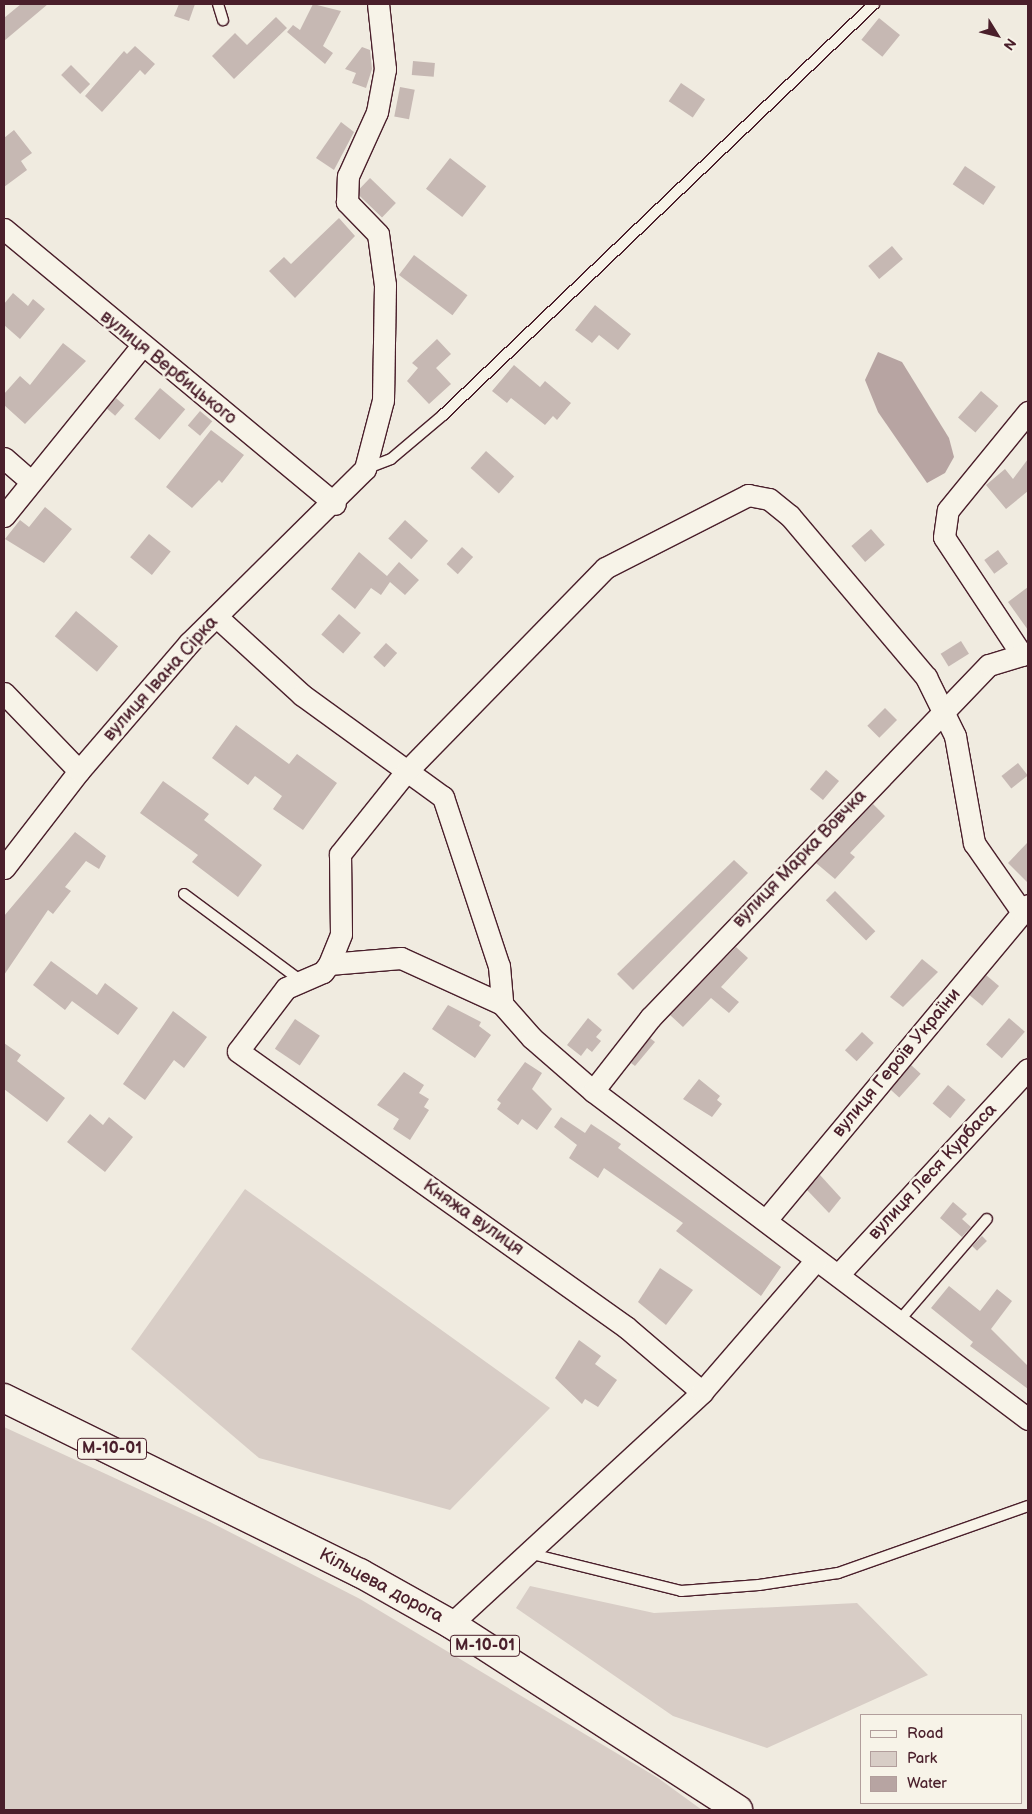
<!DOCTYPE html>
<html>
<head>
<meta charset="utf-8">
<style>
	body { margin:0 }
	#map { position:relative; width:1032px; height:1814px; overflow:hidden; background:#f0ebe0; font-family:"Balsamiq Sans",sans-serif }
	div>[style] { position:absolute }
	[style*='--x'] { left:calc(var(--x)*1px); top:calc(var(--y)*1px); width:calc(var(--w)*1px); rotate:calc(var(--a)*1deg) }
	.green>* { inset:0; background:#d8cdc6 }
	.water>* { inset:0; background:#b7a4a2 }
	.building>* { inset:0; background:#c6b8b3; transform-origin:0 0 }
	.roads { filter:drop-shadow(1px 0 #4a1f2b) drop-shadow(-1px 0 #4a1f2b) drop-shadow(0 1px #4a1f2b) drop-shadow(0 -1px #4a1f2b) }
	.lane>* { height:10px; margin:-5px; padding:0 5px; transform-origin:5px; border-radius:5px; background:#f7f3e8 }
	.street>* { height:21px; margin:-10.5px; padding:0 10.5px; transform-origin:10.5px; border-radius:10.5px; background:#f7f3e8 }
	.highway>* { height:28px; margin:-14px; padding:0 14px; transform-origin:14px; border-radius:14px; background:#f7f3e8 }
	span { translate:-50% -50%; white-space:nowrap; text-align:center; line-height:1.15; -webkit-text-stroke:5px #f7f3e8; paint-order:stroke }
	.shield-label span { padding:1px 4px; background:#f7f3e8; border:1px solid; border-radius:4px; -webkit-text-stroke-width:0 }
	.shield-label { font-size:16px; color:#4a1f2b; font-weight:700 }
	.street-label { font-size:18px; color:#4a1f2b }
	.frame { position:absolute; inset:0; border:5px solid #4a1f2b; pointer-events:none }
	.legend { position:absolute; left:860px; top:1714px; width:162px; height:90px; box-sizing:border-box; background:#f7f3e8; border:1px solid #b29e9c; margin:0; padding:6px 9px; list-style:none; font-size:15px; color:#4a1f2b }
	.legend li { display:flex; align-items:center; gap:10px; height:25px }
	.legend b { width:25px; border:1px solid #b29e9c }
	.north { position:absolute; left:972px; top:10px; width:50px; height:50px; -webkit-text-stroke:4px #f7f3e8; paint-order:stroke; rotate:126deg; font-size:14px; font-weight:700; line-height:20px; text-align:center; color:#4a1f2b }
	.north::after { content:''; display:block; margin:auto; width:18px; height:22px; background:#4a1f2b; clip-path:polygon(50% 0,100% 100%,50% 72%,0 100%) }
</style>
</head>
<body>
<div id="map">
	<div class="green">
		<i style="clip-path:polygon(245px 1189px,550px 1408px,450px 1510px,259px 1458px,131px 1349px)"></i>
		<i style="clip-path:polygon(4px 1427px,210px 1522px,360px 1599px,658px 1778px,702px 1810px,4px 1810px)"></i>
		<i style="clip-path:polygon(530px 1586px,654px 1613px,857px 1603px,928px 1675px,767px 1748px,673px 1716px,516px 1608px)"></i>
	</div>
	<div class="water">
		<i style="clip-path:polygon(878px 352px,902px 362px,949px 438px,954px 457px,945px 473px,927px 483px,878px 412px,865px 380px)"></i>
	</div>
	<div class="building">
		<i style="clip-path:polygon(21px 4px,48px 4px,4px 41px,4px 18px)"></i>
		<i style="clip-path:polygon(179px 4px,195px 4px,189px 21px,174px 16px)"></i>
		<i style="clip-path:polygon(313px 4px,341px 11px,323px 46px,333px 53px,325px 64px,287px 32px,293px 25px,300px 30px)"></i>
		<i style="clip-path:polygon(276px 17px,287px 28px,234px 79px,212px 56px,235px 33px,247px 45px)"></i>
		<i style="left:879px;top:18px;width:27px;height:28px;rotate:39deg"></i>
		<i style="clip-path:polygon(135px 46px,155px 64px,145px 75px,140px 70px,102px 112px,85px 96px,124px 51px,127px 54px)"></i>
		<i style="clip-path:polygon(362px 47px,370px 50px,372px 69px,366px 88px,352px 83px,356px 73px,345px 69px)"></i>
		<i style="left:413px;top:61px;width:22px;height:14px;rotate:5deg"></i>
		<i style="left:71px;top:65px;width:27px;height:14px;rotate:45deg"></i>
		<i style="left:681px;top:83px;width:29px;height:22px;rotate:34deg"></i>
		<i style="left:400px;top:87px;width:15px;height:30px;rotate:11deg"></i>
		<i style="clip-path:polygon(341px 122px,354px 132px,334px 170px,316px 158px)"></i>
		<i style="clip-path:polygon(14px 130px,32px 153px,21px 161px,27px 170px,4px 187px,4px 138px)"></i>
		<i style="left:450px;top:158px;width:46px;height:39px;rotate:38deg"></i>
		<i style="left:965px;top:166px;width:37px;height:22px;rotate:34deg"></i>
		<i style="left:370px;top:178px;width:36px;height:20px;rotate:44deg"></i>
		<i style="clip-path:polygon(339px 218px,355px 236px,295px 298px,269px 271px,284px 257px,291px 264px)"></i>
		<i style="left:892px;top:246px;width:17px;height:31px;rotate:50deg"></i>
		<i style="left:414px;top:255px;width:67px;height:25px;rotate:37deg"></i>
		<i style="clip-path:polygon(13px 293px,28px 306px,33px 299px,45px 309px,20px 339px,4px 325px,4px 304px)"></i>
		<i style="clip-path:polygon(595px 305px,631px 334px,618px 350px,599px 335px,592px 343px,575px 330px)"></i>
		<i style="clip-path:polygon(437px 339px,451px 354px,436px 368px,451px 384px,429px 404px,407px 381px,418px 368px,412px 363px)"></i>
		<i style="clip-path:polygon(63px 343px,86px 361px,25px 424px,4px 405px,4px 394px,20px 376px,30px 385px)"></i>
		<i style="clip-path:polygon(514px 365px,540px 387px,545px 381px,571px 403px,557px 420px,553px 416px,545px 425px,511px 398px,507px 403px,492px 391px)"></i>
		<i style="left:160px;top:388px;width:33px;height:40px;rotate:40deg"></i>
		<i style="left:981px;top:391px;width:23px;height:35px;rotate:41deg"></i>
		<i style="left:116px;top:398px;width:11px;height:14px;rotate:41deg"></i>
		<i style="left:200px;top:411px;width:16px;height:19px;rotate:40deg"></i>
		<i style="clip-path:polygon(211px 430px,244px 455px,222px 483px,219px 480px,192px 508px,166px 487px)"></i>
		<i style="left:486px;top:451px;width:38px;height:23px;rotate:42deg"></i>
		<i style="clip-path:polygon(1028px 459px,1028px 491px,1006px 509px,986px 485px,1005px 469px,1013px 479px)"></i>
		<i style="clip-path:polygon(45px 507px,72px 529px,44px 563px,5px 539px,20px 520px,29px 527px)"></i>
		<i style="left:405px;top:520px;width:31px;height:25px;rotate:42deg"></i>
		<i style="left:871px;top:529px;width:21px;height:26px;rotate:49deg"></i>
		<i style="left:149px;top:534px;width:28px;height:30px;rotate:39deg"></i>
		<i style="left:462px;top:547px;width:15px;height:23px;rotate:42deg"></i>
		<i style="left:998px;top:550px;width:17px;height:17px;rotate:54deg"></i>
		<i style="clip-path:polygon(359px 552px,387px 576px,399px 562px,419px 580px,405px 595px,390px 582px,381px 595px,371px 588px,355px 609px,331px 589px)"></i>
		<i style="clip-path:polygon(1028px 587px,1028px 630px,1008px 602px)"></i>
		<i style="left:76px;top:611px;width:55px;height:33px;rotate:40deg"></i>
		<i style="left:339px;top:614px;width:29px;height:27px;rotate:41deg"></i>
		<i style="left:961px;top:641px;width:15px;height:24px;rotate:58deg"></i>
		<i style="left:386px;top:643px;width:15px;height:19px;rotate:42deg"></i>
		<i style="left:885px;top:708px;width:17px;height:25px;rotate:45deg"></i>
		<i style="clip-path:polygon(236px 725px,289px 764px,297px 754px,337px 783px,303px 830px,273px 809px,282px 796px,255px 776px,248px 785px,212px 758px)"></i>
		<i style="left:1018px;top:763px;width:16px;height:21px;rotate:52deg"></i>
		<i style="left:826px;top:770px;width:17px;height:25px;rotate:40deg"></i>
		<i style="clip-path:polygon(163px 781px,209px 814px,204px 820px,262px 865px,238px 897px,192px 862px,198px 855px,140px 813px)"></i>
		<i style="clip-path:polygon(873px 804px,885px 816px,850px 853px,855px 857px,835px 879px,816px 863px)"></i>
		<i style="clip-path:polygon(75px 832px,106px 856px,99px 869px,86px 861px,65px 887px,71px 891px,53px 914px,48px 910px,4px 975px,4px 916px)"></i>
		<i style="clip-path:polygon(1028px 842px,1028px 883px,1008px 863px)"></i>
		<i style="clip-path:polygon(734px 860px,748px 873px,633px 990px,617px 974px)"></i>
		<i style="left:835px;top:891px;width:57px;height:13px;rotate:45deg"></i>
		<i style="clip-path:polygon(736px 947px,748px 958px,721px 987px,739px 1002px,729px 1013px,711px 998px,683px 1027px,670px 1015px)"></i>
		<i style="clip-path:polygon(922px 959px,938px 972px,903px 1007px,890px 997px)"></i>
		<i style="clip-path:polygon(51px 961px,97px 995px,105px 983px,138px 1008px,118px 1035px,72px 1001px,65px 1010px,33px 985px)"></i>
		<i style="left:986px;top:975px;width:17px;height:26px;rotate:40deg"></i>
		<i style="clip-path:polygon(448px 1005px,481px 1022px,479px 1026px,491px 1035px,475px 1058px,432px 1029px)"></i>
		<i style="clip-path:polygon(173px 1011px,207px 1037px,184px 1068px,174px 1060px,145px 1100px,123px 1084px)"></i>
		<i style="clip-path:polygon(588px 1018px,602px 1030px,596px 1037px,601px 1041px,592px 1052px,587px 1048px,581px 1056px,567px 1045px)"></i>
		<i style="left:1009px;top:1018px;width:21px;height:35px;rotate:41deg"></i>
		<i style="left:295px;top:1019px;width:30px;height:36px;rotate:34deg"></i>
		<i style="left:862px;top:1032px;width:16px;height:25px;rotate:43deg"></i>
		<i style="clip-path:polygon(650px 1038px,655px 1042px,635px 1066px,631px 1063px)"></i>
		<i style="clip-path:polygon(4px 1043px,21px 1055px,17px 1061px,65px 1098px,47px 1122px,4px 1089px)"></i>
		<i style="clip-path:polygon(525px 1062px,542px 1073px,532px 1089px,552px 1109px,537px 1130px,522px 1119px,518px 1125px,497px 1109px,501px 1103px,497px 1100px)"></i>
		<i style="left:911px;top:1065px;width:13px;height:32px;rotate:42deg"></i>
		<i style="clip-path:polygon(404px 1072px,424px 1085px,419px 1093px,429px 1099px,424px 1107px,429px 1110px,410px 1140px,393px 1129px,399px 1119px,377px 1105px)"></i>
		<i style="clip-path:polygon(699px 1079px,720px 1096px,717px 1100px,722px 1104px,712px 1117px,683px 1099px)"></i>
		<i style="left:948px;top:1085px;width:23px;height:24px;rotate:40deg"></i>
		<i style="clip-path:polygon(90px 1114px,103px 1125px,109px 1117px,133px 1137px,105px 1172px,67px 1142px)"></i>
		<i style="clip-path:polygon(561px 1117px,585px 1133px,591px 1124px,621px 1144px,618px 1148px,781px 1267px,761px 1296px,676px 1231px,683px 1223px,604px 1168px,598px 1178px,569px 1158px,577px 1145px,554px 1127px)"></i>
		<i style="clip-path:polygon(820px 1175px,841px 1198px,829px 1213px,807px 1190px)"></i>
		<i style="clip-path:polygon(953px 1202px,967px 1214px,962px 1219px,971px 1227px,962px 1237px,940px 1218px)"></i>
		<i style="left:982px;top:1236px;width:7px;height:14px;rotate:45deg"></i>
		<i style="clip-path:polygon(660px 1268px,693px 1290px,666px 1325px,638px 1302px)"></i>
		<i style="clip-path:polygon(949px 1286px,980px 1311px,997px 1289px,1012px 1301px,991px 1329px,1028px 1366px,1028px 1389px,970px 1346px,973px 1342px,931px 1308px)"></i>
		<i style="clip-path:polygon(579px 1340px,601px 1356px,595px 1364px,617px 1380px,598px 1407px,585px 1399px,582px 1404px,555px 1378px)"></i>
	</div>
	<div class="roads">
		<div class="lane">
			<i style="--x:218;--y:4;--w:17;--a:73"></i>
			<i style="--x:365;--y:469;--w:28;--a:-21"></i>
			<i style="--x:391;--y:459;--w:68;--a:-40.2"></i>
			<i style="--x:443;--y:415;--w:596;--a:-43.64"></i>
			<i style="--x:184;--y:894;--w:144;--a:36.6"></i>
			<i style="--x:898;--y:1322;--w:136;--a:-49.2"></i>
			<i style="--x:532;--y:1554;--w:154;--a:13.9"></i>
			<i style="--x:681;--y:1591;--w:78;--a:-4.4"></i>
			<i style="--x:759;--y:1585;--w:80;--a:-8.6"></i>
			<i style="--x:838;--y:1573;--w:201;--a:-19.4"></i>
		</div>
		<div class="street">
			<i style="--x:4;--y:229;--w:430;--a:39.7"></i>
			<i style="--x:4;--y:458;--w:33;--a:41"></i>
			<i style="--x:4;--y:516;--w:218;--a:-51"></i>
			<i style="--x:217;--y:617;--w:115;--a:42.5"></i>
			<i style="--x:302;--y:695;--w:174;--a:35.9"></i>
			<i style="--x:443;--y:797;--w:178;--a:71.7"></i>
			<i style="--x:499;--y:966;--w:38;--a:85"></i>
			<i style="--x:502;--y:1004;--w:45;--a:48.6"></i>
			<i style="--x:532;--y:1038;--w:81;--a:41"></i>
			<i style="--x:593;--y:1091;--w:545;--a:37.02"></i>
			<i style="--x:1022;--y:655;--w:141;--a:-123.5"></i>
			<i style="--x:944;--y:537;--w:27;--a:-82"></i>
			<i style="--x:948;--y:510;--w:127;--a:-50.8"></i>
			<i style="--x:4;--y:693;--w:108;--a:46.1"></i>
			<i style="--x:4;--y:868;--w:123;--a:-52.3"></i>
			<i style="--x:79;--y:771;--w:169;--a:-49.3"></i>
			<i style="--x:189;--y:643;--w:247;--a:-44.7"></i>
			<i style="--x:365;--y:469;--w:71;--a:-75.4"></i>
			<i style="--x:383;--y:400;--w:115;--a:-89"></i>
			<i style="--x:385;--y:285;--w:51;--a:-97.8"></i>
			<i style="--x:378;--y:234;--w:45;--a:-134.1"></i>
			<i style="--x:347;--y:202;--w:26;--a:-88"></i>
			<i style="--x:348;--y:176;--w:70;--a:-65.6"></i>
			<i style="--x:377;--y:112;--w:44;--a:-79.5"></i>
			<i style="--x:385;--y:69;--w:65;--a:-96.1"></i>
			<i style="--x:329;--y:964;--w:72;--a:-4.8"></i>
			<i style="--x:401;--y:958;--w:111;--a:24.5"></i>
			<i style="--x:593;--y:1091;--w:93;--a:-52"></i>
			<i style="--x:650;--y:1018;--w:489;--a:-46.2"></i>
			<i style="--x:989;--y:665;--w:41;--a:-17.1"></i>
			<i style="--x:766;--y:1220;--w:410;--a:-50.2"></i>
			<i style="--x:838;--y:1275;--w:280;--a:-47.3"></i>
			<i style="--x:702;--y:1392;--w:100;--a:-139.5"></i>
			<i style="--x:626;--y:1327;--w:476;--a:-144.6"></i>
			<i style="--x:238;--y:1051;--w:79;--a:-52.7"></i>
			<i style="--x:286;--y:988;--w:40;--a:-23.4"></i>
			<i style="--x:323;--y:972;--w:10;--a:-53"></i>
			<i style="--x:329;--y:964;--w:32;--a:-68"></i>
			<i style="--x:341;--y:934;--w:80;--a:-90.7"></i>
			<i style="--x:340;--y:854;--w:104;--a:-51.3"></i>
			<i style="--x:405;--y:773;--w:286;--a:-45.7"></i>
			<i style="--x:605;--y:568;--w:161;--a:-27"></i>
			<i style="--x:748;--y:495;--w:21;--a:11"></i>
			<i style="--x:769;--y:499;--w:27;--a:39"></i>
			<i style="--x:790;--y:516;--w:211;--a:49.8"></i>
			<i style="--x:926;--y:677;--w:66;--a:63.8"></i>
			<i style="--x:955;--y:736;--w:109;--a:79.9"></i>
			<i style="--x:974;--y:843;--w:84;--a:55.2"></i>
			<i style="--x:451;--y:1624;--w:342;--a:-42.7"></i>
			<i style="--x:702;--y:1392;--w:174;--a:-49.2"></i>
		</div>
		<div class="highway">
			<i style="--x:4;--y:1398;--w:397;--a:26.2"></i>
			<i style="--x:360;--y:1573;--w:104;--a:29.3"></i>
			<i style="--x:451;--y:1624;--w:342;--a:32.9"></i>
		</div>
	</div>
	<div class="shield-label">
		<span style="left:112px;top:1449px">М-10-01</span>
		<span style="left:485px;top:1646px">М-10-01</span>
	</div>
	<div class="street-label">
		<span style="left:168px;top:368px;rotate:39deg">вулиця Вербицького</span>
		<span style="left:161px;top:679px;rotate:-48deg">вулиця Івана Сірка</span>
		<span style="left:800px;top:859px;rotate:-46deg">вулиця Марка Вовчка</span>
		<span style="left:897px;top:1063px;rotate:-50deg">вулиця Героїв України</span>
		<span style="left:933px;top:1172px;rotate:-47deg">вулиця Леся Курбаса</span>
		<span style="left:473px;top:1218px;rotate:35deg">Княжа вулиця</span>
		<span style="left:381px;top:1586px;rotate:28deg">Кільцева дорога</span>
	</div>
	<div class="frame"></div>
	<ul class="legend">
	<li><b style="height:6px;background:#f7f3e8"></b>Road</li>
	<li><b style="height:14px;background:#d8cdc6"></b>Park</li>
	<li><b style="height:14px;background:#b7a4a2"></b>Water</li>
	</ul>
	<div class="north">N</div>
</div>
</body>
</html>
